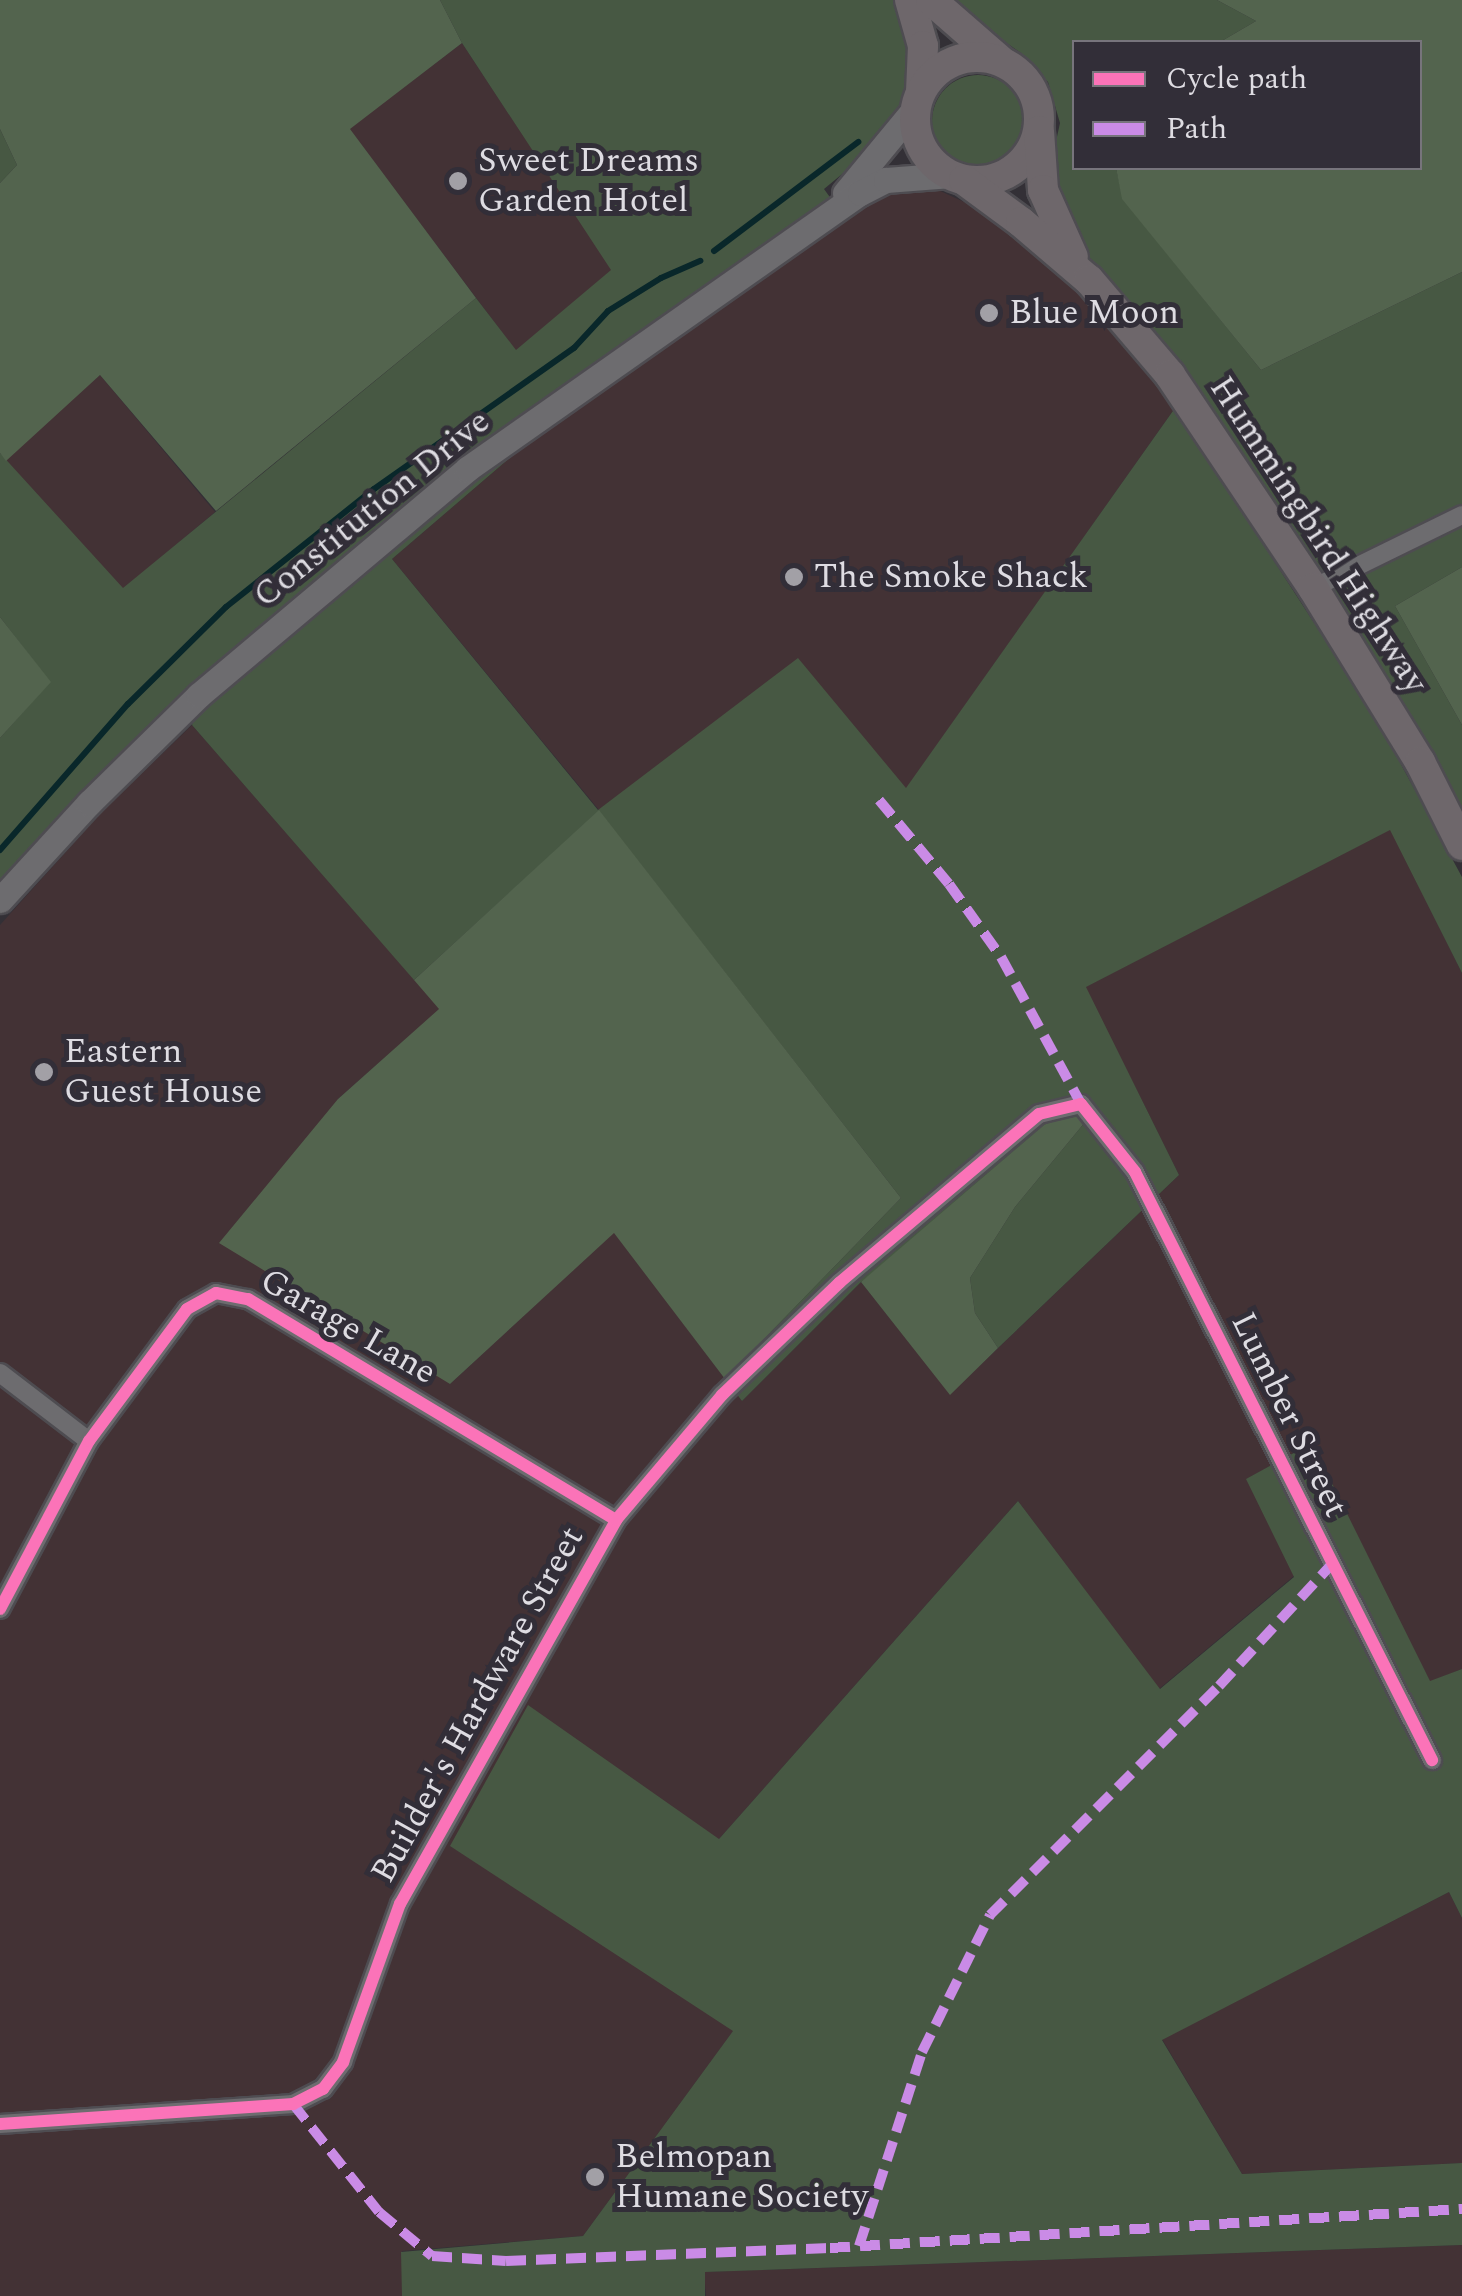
<!DOCTYPE html>
<html>
<head>
<meta charset="utf-8">
<style>
	body { margin:0 }
	#map { position:relative; width:1462px; height:2296px; overflow:hidden; background:#333036; font-family:Spectral,serif }
	div>[style] { position:absolute }
	[style*='--x'] { left:calc(var(--x)*1px); top:calc(var(--y)*1px); width:calc(var(--w)*1px); rotate:calc(var(--a)*1deg) }
	.commercial>* { inset:0; background:#433235; transform-origin:0 0 }
	.green>* { inset:0; background:#475843 }
	.round { border-radius:50% }
	.forest>* { inset:0; background:#53644e }
	.stream>* { height:6px; margin:-3px; padding:0 3px; transform-origin:3px; border-radius:3px; background:#09272a }
	.roads { filter:drop-shadow(2px 0 #4e4c51) drop-shadow(-2px 0 #4e4c51) drop-shadow(0 2px #4e4c51) drop-shadow(0 -2px #4e4c51) }
	.minor>* { height:18px; margin:-9px; padding:0 9px; transform-origin:9px; border-radius:9px; background:#6d6c6f }
	.secondary>* { height:25px; margin:-12.5px; padding:0 12.5px; transform-origin:12.5px; border-radius:12.5px; background:#6d6c6f }
	.primary>* { height:30px; margin:-15px; padding:0 15px; transform-origin:15px; border-radius:15px; background:#6e676b }
	.primary>.ring { margin:-15px; padding:0; box-sizing:content-box; background:none; border:30px solid #6e676b; border-radius:50% }
	.quiet>* { height:10px; margin-top:-5px; transform-origin:0; background:repeating-linear-gradient(90deg,#ca8be6 0 20px,transparent 0 30px) }
	.cycleway>* { height:12px; margin:-6px; padding:0 6px; transform-origin:6px; border-radius:6px; background:#fb73b8 }
	.dots>* { width:28px; height:28px; translate:-50% -50%; box-sizing:border-box; border:5px solid #322e38; border-radius:50% }
	span { translate:-50% -50%; white-space:nowrap; text-align:center; line-height:1.15; -webkit-text-stroke:10px #322e38; paint-order:stroke }
	.poi-label { font-size:35px; color:#dedce2 }
	.left { translate:0 -50%; text-align:left }
	.street-label { font-size:35px; color:#dedce2 }
	.legend { position:absolute; left:1072px; top:40px; width:350px; height:130px; box-sizing:border-box; background:#322e38; border:2px solid #77747c; margin:0; padding:12px 18px; list-style:none; font-size:30px; color:#dedce2 }
	.legend li { display:flex; align-items:center; gap:20px; height:50px }
	.legend b { width:50px; border:2px solid #77747c }
</style>
</head>
<body>
<div id="map">
	<div class="commercial">
		<i style="clip-path:polygon(462px 43px,612px 270px,516px 351px,349px 129px)"></i>
		<i style="clip-path:polygon(886px 188px,936px 189px,990px 214px,1044px 250px,1128px 341px,1175px 408px,906px 789px,798px 659px,599px 810px,392px 559px,582px 396px)"></i>
		<i style="left:100px;top:375px;width:179px;height:127px;rotate:50deg"></i>
		<i style="clip-path:polygon(192px 725px,440px 1009px,338px 1099px,450px 1384px,614px 1232px,742px 1401px,861px 1282px,950px 1394px,1179px 1175px,1085px 987px,1391px 829px,1462px 973px,1462px 1669px,1430px 1682px,1311px 1443px,1247px 1479px,1294px 1576px,1159px 1689px,1018px 1501px,719px 1839px,451px 1846px,734px 2030px,583px 2236px,402px 2251px,402px 2296px,0 2296px,0 925px,100px 814px)"></i>
		<i style="clip-path:polygon(1449px 1892px,1462px 1918px,1462px 2163px,1242px 2174px,1162px 2039px)"></i>
		<i style="clip-path:polygon(1462px 2245px,1462px 2296px,706px 2296px,704px 2272px)"></i>
	</div>
	<div class="green">
		<i style="clip-path:polygon(440px 0,901px 0,903px 4px,912px 75px,905px 99px,853px 165px,824px 189px,842px 214px,582px 396px,392px 559px,598px 810px,798px 658px,906px 788px,1175px 408px,1377px 720px,1462px 877px,1462px 973px,1390px 830px,1086px 987px,1179px 1175px,998px 1348px,975px 1313px,970px 1278px,1015px 1207px,1086px 1121px,861px 1282px,742px 1401px,725px 1379px,901px 1198px,599px 811px,414px 980px,192px 725px,199px 698px,0 900px,0 738px,50px 682px,0 617px,0 453px,123px 588px,476px 298px,516px 350px,611px 270px,462px 43px)"></i>
		<i style="clip-path:polygon(946px 0,1217px 0,1256px 21px,1220px 42px,1074px 42px,1074px 168px,1116px 168px,1123px 199px,1261px 370px,1462px 272px,1462px 567px,1395px 606px,1462px 725px,1462px 814px,1403px 704px,1245px 456px,1149px 326px,1083px 250px,1056px 193px,1053px 155px,1060px 123px,1048px 82px,1021px 53px)"></i>
		<i class="round" style="left:932px;top:75px;width:92px;height:92px"></i>
		<i style="clip-path:polygon(0 129px,17px 165px,0 183px)"></i>
		<i style="clip-path:polygon(1312px 1443px,1430px 1681px,1462px 1669px,1462px 1918px,1449px 1892px,1162px 2040px,1242px 2174px,1462px 2163px,1462px 2245px,705px 2272px,705px 2296px,402px 2296px,401px 2252px,583px 2236px,733px 2031px,450px 1846px,528px 1705px,719px 1839px,1018px 1501px,1160px 1689px,1294px 1577px,1246px 1479px)"></i>
	</div>
	<div class="forest">
		<i style="clip-path:polygon(0 0,440px 0,462px 43px,350px 129px,476px 298px,216px 511px,100px 375px,6px 461px,0 453px,0 183px,17px 165px,0 129px)"></i>
		<i style="clip-path:polygon(1217px 0,1462px 0,1462px 272px,1261px 370px,1122px 199px,1116px 168px,1420px 168px,1420px 42px,1220px 42px,1256px 21px)"></i>
		<i style="clip-path:polygon(1462px 567px,1462px 725px,1395px 606px)"></i>
		<i style="clip-path:polygon(0 617px,51px 682px,0 738px)"></i>
		<i style="clip-path:polygon(599px 810px,901px 1198px,725px 1379px,614px 1233px,450px 1384px,219px 1243px,338px 1099px,439px 1009px,414px 980px)"></i>
		<i style="clip-path:polygon(1078px 1110px,1086px 1121px,1015px 1207px,970px 1278px,975px 1313px,998px 1348px,950px 1395px,861px 1282px,1044px 1125px)"></i>
	</div>
	<div class="stream">
		<i style="--x:714;--y:251;--w:181;--a:-37.1"></i>
		<i style="--x:0;--y:850;--w:194;--a:-48.8"></i>
		<i style="--x:128;--y:704;--w:138;--a:-44.7"></i>
		<i style="--x:226;--y:607;--w:189;--a:-38.6"></i>
		<i style="--x:374;--y:489;--w:245;--a:-35.2"></i>
		<i style="--x:574;--y:348;--w:50;--a:-47.4"></i>
		<i style="--x:608;--y:311;--w:62;--a:-31.9"></i>
		<i style="--x:661;--y:278;--w:43;--a:-23.6"></i>
	</div>
	<div class="roads">
		<div class="minor">
			<i style="--x:1313;--y:588;--w:166;--a:-26.1"></i>
			<i style="--x:0;--y:1373;--w:112;--a:37.4"></i>
			<i style="--x:0;--y:1609;--w:190;--a:-62.1"></i>
			<i style="--x:89;--y:1441;--w:164;--a:-53.4"></i>
			<i style="--x:187;--y:1309;--w:33;--a:-29"></i>
			<i style="--x:216;--y:1293;--w:33;--a:11"></i>
			<i style="--x:248;--y:1299;--w:429;--a:31"></i>
			<i style="--x:0;--y:2124;--w:294;--a:-3.9"></i>
			<i style="--x:293;--y:2104;--w:34;--a:-27"></i>
			<i style="--x:323;--y:2089;--w:34;--a:-53"></i>
			<i style="--x:343;--y:2062;--w:168;--a:-70.2"></i>
			<i style="--x:400;--y:1904;--w:441;--a:-60.6"></i>
			<i style="--x:616;--y:1520;--w:164;--a:-49.7"></i>
			<i style="--x:722;--y:1395;--w:162;--a:-43.7"></i>
			<i style="--x:839;--y:1283;--w:262;--a:-40.2"></i>
			<i style="--x:1039;--y:1114;--w:43;--a:-13.4"></i>
			<i style="--x:1081;--y:1104;--w:87;--a:51.5"></i>
			<i style="--x:1135;--y:1172;--w:659;--a:63.2"></i>
		</div>
		<div class="secondary">
			<i style="--x:845;--y:193;--w:112;--a:-50.5"></i>
			<i style="--x:0;--y:900;--w:132;--a:-47.5"></i>
			<i style="--x:89;--y:803;--w:154;--a:-44.5"></i>
			<i style="--x:199;--y:695;--w:351;--a:-40.1"></i>
			<i style="--x:467;--y:469;--w:480;--a:-35.1"></i>
			<i style="--x:860;--y:193;--w:29;--a:-27"></i>
			<i style="--x:886;--y:180;--w:65;--a:-4.4"></i>
		</div>
		<div class="primary">
			<i style="--x:910;--y:0;--w:48;--a:74.2"></i>
			<i style="--x:923;--y:46;--w:45;--a:92.5"></i>
			<i style="--x:931;--y:0;--w:93;--a:41.1"></i>
			<i class="ring" style="left:915px;top:57px;width:94px;height:94px"></i>
			<i style="--x:1039;--y:131;--w:59;--a:86.1"></i>
			<i style="--x:1043;--y:190;--w:73;--a:65.9"></i>
			<i style="--x:964;--y:180;--w:71;--a:36.4"></i>
			<i style="--x:1021;--y:222;--w:89;--a:40.5"></i>
			<i style="--x:1089;--y:280;--w:125;--a:49.5"></i>
			<i style="--x:1170;--y:375;--w:257;--a:56.1"></i>
			<i style="--x:1313;--y:588;--w:204;--a:58.4"></i>
			<i style="--x:1420;--y:762;--w:93;--a:63.2"></i>
		</div>
	</div>
	<div class="quiet">
		<i style="--x:879;--y:800;--w:109;--a:50.2"></i>
		<i style="--x:949;--y:884;--w:90;--a:54.5"></i>
		<i style="--x:1001;--y:957;--w:167;--a:61.4"></i>
		<i style="--x:293;--y:2104;--w:138;--a:51.5"></i>
		<i style="--x:379;--y:2212;--w:69;--a:39.7"></i>
		<i style="--x:432;--y:2256;--w:74;--a:3.9"></i>
		<i style="--x:506;--y:2261;--w:324;--a:-2.3"></i>
		<i style="--x:830;--y:2248;--w:633;--a:-3.53"></i>
		<i style="--x:859;--y:2246;--w:204;--a:-72"></i>
		<i style="--x:922;--y:2052;--w:153;--a:-63.6"></i>
		<i style="--x:990;--y:1915;--w:324;--a:-45"></i>
		<i style="--x:1219;--y:1686;--w:163;--a:-47.2"></i>
	</div>
	<div class="cycleway">
		<i style="--x:0;--y:1609;--w:190;--a:-62.1"></i>
		<i style="--x:89;--y:1441;--w:164;--a:-53.4"></i>
		<i style="--x:187;--y:1309;--w:33;--a:-29"></i>
		<i style="--x:216;--y:1293;--w:33;--a:11"></i>
		<i style="--x:248;--y:1299;--w:429;--a:31"></i>
		<i style="--x:0;--y:2124;--w:294;--a:-3.9"></i>
		<i style="--x:293;--y:2104;--w:34;--a:-27"></i>
		<i style="--x:323;--y:2089;--w:34;--a:-53"></i>
		<i style="--x:343;--y:2062;--w:168;--a:-70.2"></i>
		<i style="--x:400;--y:1904;--w:441;--a:-60.6"></i>
		<i style="--x:616;--y:1520;--w:164;--a:-49.7"></i>
		<i style="--x:722;--y:1395;--w:162;--a:-43.7"></i>
		<i style="--x:839;--y:1283;--w:262;--a:-40.2"></i>
		<i style="--x:1039;--y:1114;--w:43;--a:-13.4"></i>
		<i style="--x:1081;--y:1104;--w:87;--a:51.5"></i>
		<i style="--x:1135;--y:1172;--w:659;--a:63.2"></i>
	</div>
	<div class="dots">
		<i style="left:458px;top:181px;background:#a2a0a6"></i>
		<i style="left:989px;top:313px;background:#a2a0a6"></i>
		<i style="left:794px;top:577px;background:#a2a0a6"></i>
		<i style="left:44px;top:1072px;background:#a2a0a6"></i>
		<i style="left:595px;top:2177px;background:#a2a0a6"></i>
	</div>
	<div class="poi-label">
		<span class="left" style="left:478px;top:181px">Sweet Dreams<br>Garden Hotel</span>
		<span class="left" style="left:1009px;top:313px">Blue Moon</span>
		<span class="left" style="left:814px;top:577px">The Smoke Shack</span>
		<span class="left" style="left:64px;top:1072px">Eastern<br>Guest House</span>
		<span class="left" style="left:615px;top:2177px">Belmopan<br>Humane Society</span>
	</div>
	<div class="street-label">
		<span style="left:372px;top:509px;rotate:-39deg">Constitution Drive</span>
		<span style="left:1318px;top:535px;rotate:57deg">Hummingbird Highway</span>
		<span style="left:348px;top:1327px;rotate:30deg">Garage Lane</span>
		<span style="left:1289px;top:1415px;rotate:64deg">Lumber Street</span>
		<span style="left:478px;top:1705px;rotate:-61deg">Builder's Hardware Street</span>
	</div>
	<ul class="legend">
	<li><b style="height:12px;background:#fb73b8"></b>Cycle path</li>
	<li><b style="height:12px;background:#ca8be6"></b>Path</li>
	</ul>
</div>
</body>
</html>
